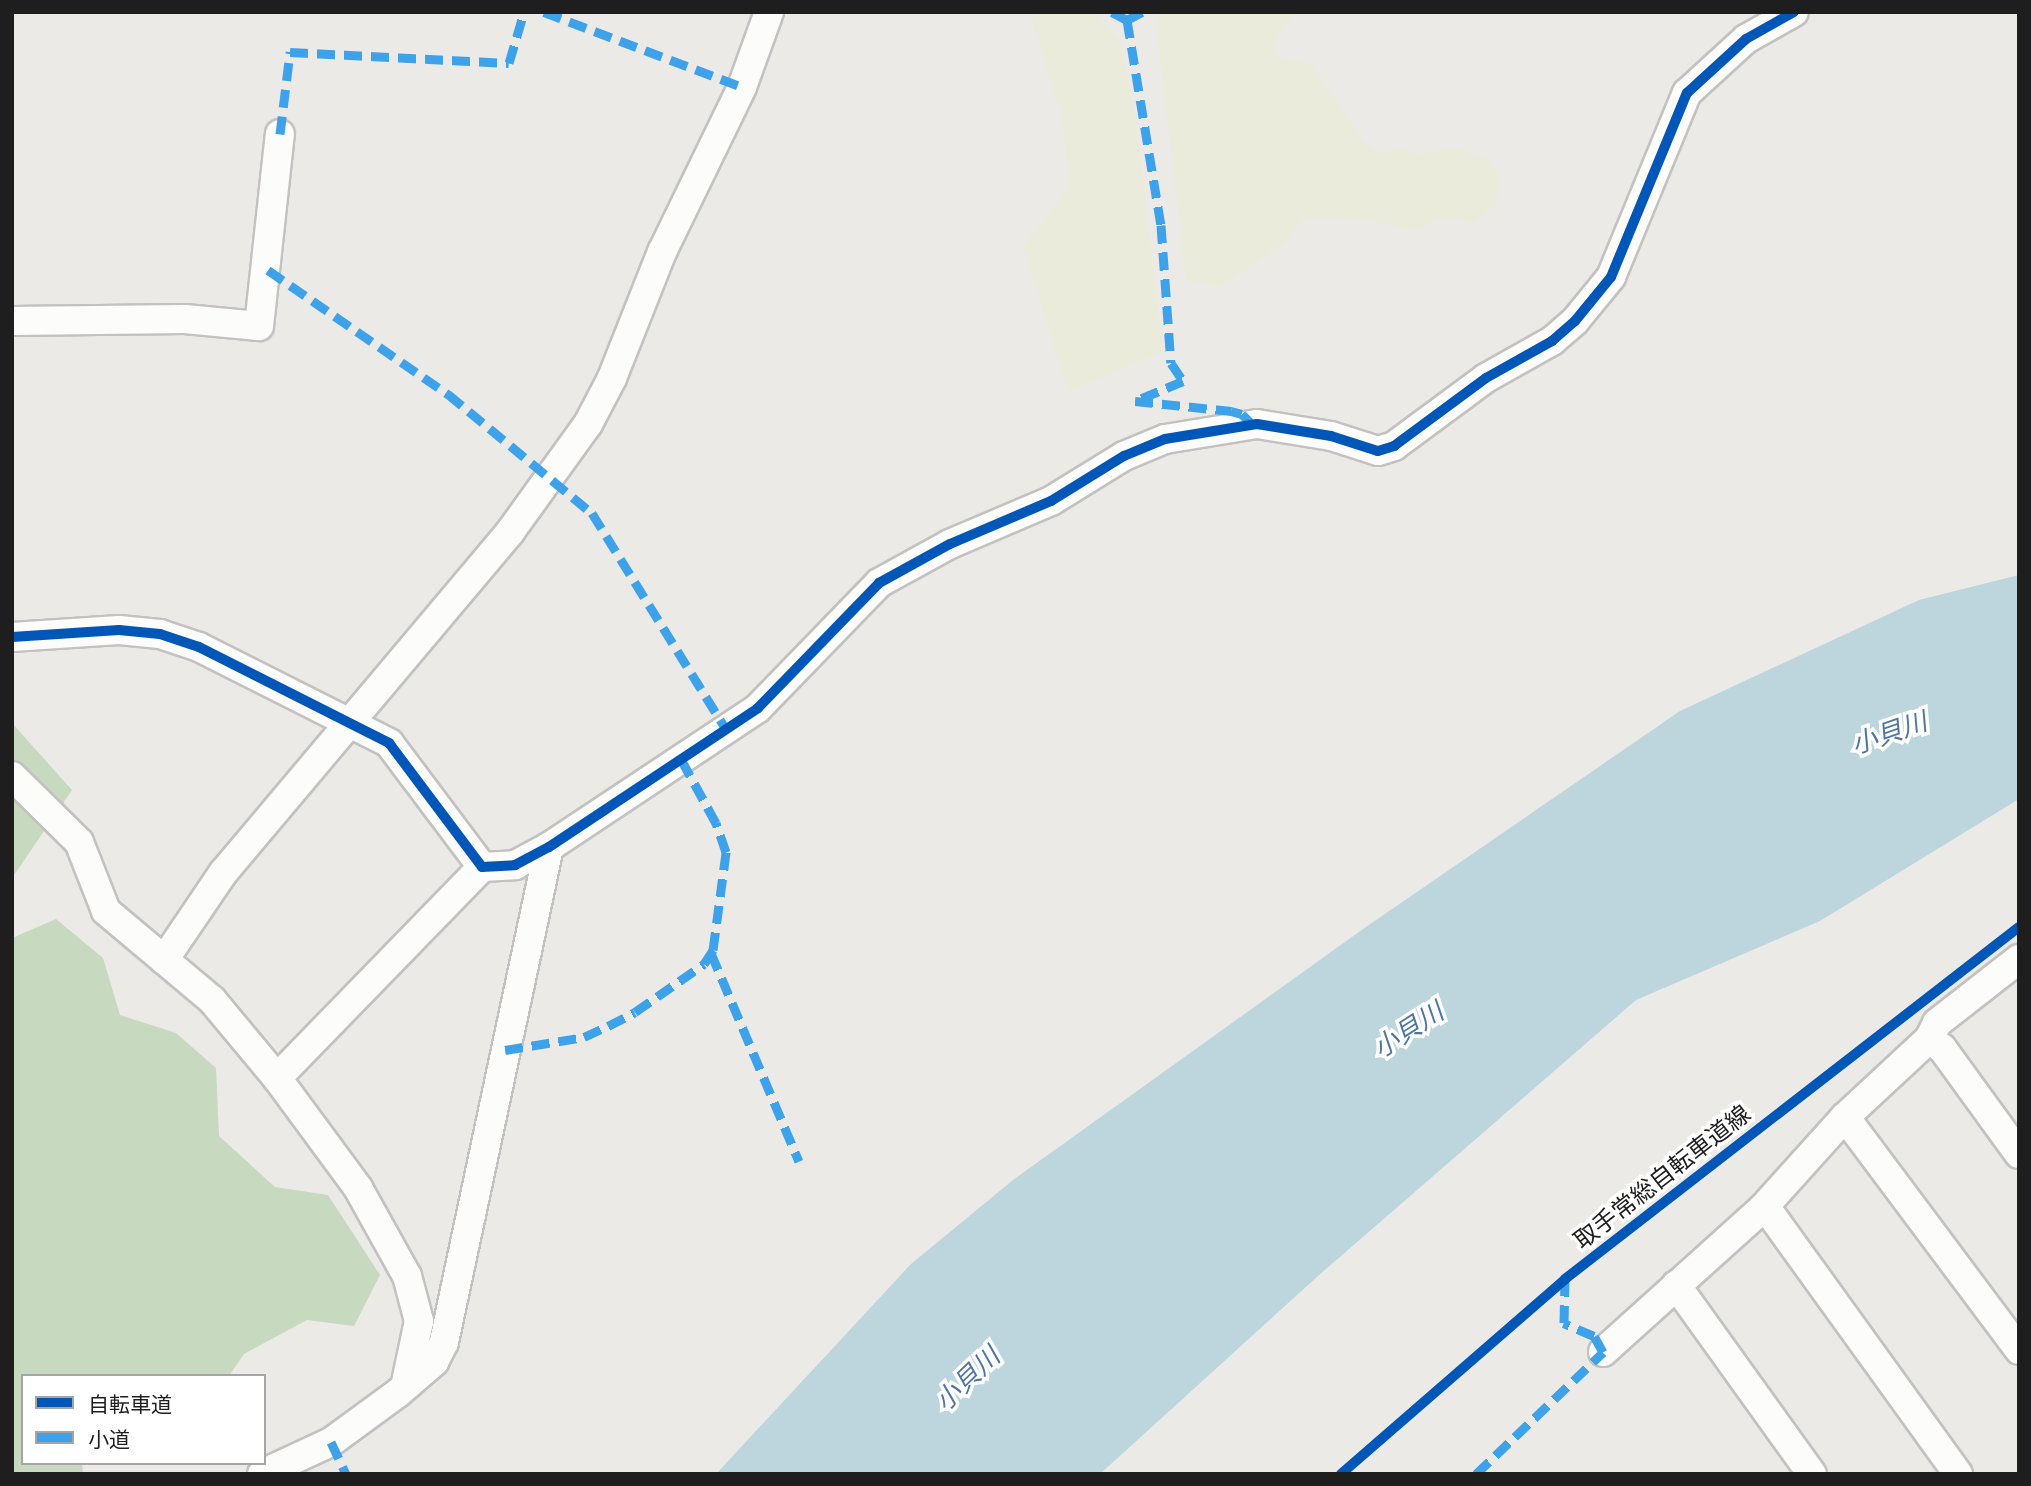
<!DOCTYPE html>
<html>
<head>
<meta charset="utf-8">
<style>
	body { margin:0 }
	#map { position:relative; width:2031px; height:1486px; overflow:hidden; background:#eceae7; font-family:Mulish,"Noto Sans JP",sans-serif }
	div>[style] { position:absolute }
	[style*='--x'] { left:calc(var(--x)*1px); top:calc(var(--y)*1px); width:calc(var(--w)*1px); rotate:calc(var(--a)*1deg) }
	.farmland>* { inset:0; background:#eaebdb }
	.forest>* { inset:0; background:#c7d9be }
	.water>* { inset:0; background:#bdd6dd }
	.roads { filter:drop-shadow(2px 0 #c3c2c1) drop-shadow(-2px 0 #c3c2c1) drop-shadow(0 2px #c3c2c1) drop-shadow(0 -2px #c3c2c1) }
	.minor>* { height:28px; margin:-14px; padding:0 14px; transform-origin:14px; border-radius:14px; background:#fcfcfb }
	.quiet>* { height:9px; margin-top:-4.5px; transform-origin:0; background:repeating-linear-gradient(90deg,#3da2ea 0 18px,transparent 0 27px) }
	.cycleway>* { height:10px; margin:-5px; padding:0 5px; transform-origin:5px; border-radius:5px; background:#0057b8 }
	span { translate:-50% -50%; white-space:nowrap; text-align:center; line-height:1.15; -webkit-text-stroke:7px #fff; paint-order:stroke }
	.street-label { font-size:24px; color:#1e1e1e }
	.water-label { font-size:26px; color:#4f76a0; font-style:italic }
	.frame { position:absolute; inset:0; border:14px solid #1e1e1e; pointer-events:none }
	.legend { position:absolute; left:21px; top:1374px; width:245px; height:91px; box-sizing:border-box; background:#fff; border:2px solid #a5a5a5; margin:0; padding:9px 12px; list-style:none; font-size:21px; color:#1e1e1e }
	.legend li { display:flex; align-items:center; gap:14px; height:35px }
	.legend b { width:35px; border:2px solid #a5a5a5 }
</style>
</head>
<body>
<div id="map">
	<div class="farmland">
		<i style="clip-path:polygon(1029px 12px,1096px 12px,1121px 40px,1137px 125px,1163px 351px,1068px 392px,1023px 246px,1070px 186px,1062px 118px)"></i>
		<i style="clip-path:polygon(1161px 12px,1294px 12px,1273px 45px,1280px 58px,1297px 59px,1313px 66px,1363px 140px,1382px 154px,1403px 147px,1414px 155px,1456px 147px,1491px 161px,1502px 181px,1498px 202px,1475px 223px,1442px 217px,1418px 231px,1373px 221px,1303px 219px,1286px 242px,1220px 287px,1186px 280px,1155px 16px)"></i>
	</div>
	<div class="forest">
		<i style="clip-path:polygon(12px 723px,72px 790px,12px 878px)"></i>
		<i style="clip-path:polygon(56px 919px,103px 958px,120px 1015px,176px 1033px,216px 1068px,219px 1136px,275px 1187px,328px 1195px,380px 1275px,354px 1326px,307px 1320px,244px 1354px,229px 1376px,23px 1376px,23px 1463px,82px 1463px,83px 1474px,12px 1474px,12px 938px)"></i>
	</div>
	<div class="water">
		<i style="clip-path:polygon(2019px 575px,2019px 799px,1820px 921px,1636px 1000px,1318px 1276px,1100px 1474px,716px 1474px,911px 1264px,1013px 1180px,1363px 929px,1680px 711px,1919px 600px)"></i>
	</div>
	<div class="roads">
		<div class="minor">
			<i style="--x:12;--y:321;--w:173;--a:-0.7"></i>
			<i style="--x:185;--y:319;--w:74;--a:5.4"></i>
			<i style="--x:259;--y:326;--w:193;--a:-83.8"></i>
			<i style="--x:12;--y:637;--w:107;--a:-3.7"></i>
			<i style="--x:119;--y:630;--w:41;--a:5.6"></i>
			<i style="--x:160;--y:634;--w:41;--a:18.4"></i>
			<i style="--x:199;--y:647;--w:213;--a:26.8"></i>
			<i style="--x:389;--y:743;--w:155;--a:53.1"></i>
			<i style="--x:482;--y:867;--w:33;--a:-3"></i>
			<i style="--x:515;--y:865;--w:38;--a:-28"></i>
			<i style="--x:549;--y:847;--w:251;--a:-33.6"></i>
			<i style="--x:758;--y:708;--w:174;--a:-45.9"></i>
			<i style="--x:879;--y:583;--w:81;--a:-28.8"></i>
			<i style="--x:950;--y:544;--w:110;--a:-23.1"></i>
			<i style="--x:1051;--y:501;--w:86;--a:-31.7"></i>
			<i style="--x:1124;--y:456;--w:44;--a:-22.5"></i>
			<i style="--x:1165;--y:439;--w:93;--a:-9.3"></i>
			<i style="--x:1257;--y:424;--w:75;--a:9.2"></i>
			<i style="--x:1331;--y:436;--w:49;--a:17.7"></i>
			<i style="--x:1378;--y:451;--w:17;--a:-17"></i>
			<i style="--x:1394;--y:446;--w:114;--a:-36.5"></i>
			<i style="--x:1486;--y:378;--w:76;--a:-29.3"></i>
			<i style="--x:1552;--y:341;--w:30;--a:-41"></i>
			<i style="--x:1575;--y:321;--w:57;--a:-50.7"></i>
			<i style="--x:1611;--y:277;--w:199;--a:-67.6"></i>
			<i style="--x:1687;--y:93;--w:80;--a:-42.5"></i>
			<i style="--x:1746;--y:39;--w:55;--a:-29.4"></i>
			<i style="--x:12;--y:776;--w:94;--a:44.6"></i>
			<i style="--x:79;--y:842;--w:74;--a:68.6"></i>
			<i style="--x:106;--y:911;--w:138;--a:40"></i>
			<i style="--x:212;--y:1000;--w:102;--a:50.2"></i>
			<i style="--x:277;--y:1078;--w:294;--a:-45.8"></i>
			<i style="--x:164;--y:960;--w:105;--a:-55.9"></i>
			<i style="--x:223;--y:873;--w:446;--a:-49.9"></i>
			<i style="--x:510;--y:532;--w:133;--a:-54.2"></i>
			<i style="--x:588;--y:424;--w:52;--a:-62.4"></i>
			<i style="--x:612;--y:378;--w:136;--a:-68.4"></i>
			<i style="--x:662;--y:252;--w:183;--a:-64.1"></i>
			<i style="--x:742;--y:87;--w:80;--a:-70.2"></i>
			<i style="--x:1929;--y:1039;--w:16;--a:35"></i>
			<i style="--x:1942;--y:1048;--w:131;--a:54"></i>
			<i style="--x:277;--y:1078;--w:137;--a:53.6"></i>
			<i style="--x:358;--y:1188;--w:101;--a:60.9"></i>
			<i style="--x:407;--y:1276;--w:47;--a:75.1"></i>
			<i style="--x:419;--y:1321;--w:67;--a:102"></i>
			<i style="--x:1845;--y:1117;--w:291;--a:53.2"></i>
			<i style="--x:1763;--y:1208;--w:12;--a:42"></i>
			<i style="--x:1772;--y:1216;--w:318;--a:54.2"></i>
			<i style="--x:1676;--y:1285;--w:233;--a:54.3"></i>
			<i style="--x:1603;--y:1352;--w:215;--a:-42"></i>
			<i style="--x:1763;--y:1208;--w:122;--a:-48"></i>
			<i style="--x:1845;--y:1117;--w:115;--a:-42.9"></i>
			<i style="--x:1929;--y:1039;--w:18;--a:-63"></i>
			<i style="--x:1937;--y:1023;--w:104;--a:-38"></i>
			<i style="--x:262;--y:1474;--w:76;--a:-24.9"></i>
			<i style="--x:331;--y:1442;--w:83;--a:-36.2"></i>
			<i style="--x:398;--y:1393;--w:48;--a:-40.7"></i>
			<i style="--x:434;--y:1362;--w:22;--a:-63"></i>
			<i style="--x:444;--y:1342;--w:506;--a:-78.02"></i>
		</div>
	</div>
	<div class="quiet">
		<i style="--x:544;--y:12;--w:212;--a:20.7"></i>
		<i style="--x:1112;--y:12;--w:17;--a:28"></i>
		<i style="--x:1127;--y:20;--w:17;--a:-28"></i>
		<i style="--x:1127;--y:20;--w:208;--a:80.6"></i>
		<i style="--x:1161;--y:225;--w:138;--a:85.9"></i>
		<i style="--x:1171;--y:363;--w:22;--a:56"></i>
		<i style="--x:1183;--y:381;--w:52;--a:157.4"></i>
		<i style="--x:1135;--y:401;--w:97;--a:5.9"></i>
		<i style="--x:1231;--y:411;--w:11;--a:15"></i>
		<i style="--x:1242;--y:414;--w:16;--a:45"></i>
		<i style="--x:280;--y:134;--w:83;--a:-83"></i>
		<i style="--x:290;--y:52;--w:219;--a:2.9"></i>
		<i style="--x:509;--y:63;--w:53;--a:-73.6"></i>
		<i style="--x:268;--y:270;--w:219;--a:34.6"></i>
		<i style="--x:448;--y:394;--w:187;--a:39.6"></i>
		<i style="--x:592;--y:513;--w:256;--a:58.2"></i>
		<i style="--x:711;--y:953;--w:226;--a:67.1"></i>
		<i style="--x:505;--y:1050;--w:80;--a:-9.3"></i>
		<i style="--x:584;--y:1037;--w:26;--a:-25"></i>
		<i style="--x:608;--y:1026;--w:30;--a:-27"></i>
		<i style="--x:635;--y:1012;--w:84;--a:-34.8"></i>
		<i style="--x:704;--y:964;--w:17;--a:-57"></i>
		<i style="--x:713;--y:950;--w:99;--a:-82.4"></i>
		<i style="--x:726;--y:852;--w:31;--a:-109"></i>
		<i style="--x:716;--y:823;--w:73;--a:-118.7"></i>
		<i style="--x:331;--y:1442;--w:35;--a:65"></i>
		<i style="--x:1476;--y:1474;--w:176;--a:-43.8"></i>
		<i style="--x:1603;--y:1352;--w:18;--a:-119"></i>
		<i style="--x:1594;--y:1336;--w:33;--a:-157"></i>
		<i style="--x:1564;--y:1323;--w:44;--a:-88.7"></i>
	</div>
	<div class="cycleway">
		<i style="--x:12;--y:637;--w:107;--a:-3.7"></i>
		<i style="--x:119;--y:630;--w:41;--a:5.6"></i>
		<i style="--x:160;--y:634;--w:41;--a:18.4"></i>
		<i style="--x:199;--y:647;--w:213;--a:26.8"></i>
		<i style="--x:389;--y:743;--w:155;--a:53.1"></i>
		<i style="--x:482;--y:867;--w:33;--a:-3"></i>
		<i style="--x:515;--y:865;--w:38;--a:-28"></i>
		<i style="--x:549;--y:847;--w:251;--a:-33.6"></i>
		<i style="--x:758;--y:708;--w:174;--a:-45.9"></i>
		<i style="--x:879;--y:583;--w:81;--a:-28.8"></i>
		<i style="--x:950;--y:544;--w:110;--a:-23.1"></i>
		<i style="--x:1051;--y:501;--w:86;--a:-31.7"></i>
		<i style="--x:1124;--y:456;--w:44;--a:-22.5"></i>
		<i style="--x:1165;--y:439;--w:93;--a:-9.3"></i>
		<i style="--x:1257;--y:424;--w:75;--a:9.2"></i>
		<i style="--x:1331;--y:436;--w:49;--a:17.7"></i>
		<i style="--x:1378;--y:451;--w:17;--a:-17"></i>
		<i style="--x:1394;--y:446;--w:114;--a:-36.5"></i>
		<i style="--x:1486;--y:378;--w:76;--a:-29.3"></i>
		<i style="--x:1552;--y:341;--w:30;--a:-41"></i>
		<i style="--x:1575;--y:321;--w:57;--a:-50.7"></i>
		<i style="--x:1611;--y:277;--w:199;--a:-67.6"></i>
		<i style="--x:1687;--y:93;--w:80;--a:-42.5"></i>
		<i style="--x:1746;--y:39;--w:55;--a:-29.4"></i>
		<i style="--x:1341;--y:1474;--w:297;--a:-41"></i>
		<i style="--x:1565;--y:1279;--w:574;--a:-37.79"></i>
	</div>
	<div class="street-label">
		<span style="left:1662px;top:1177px;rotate:-38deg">取手常総自転車道線</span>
	</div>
	<div class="water-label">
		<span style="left:1889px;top:733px;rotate:-19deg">小貝川</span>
		<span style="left:1408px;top:1030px;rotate:-33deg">小貝川</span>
		<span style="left:967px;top:1379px;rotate:-44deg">小貝川</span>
	</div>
	<div class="frame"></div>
	<ul class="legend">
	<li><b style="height:9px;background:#0057b8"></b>自転車道</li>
	<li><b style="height:9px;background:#3da2ea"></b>小道</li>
	</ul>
</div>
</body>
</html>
